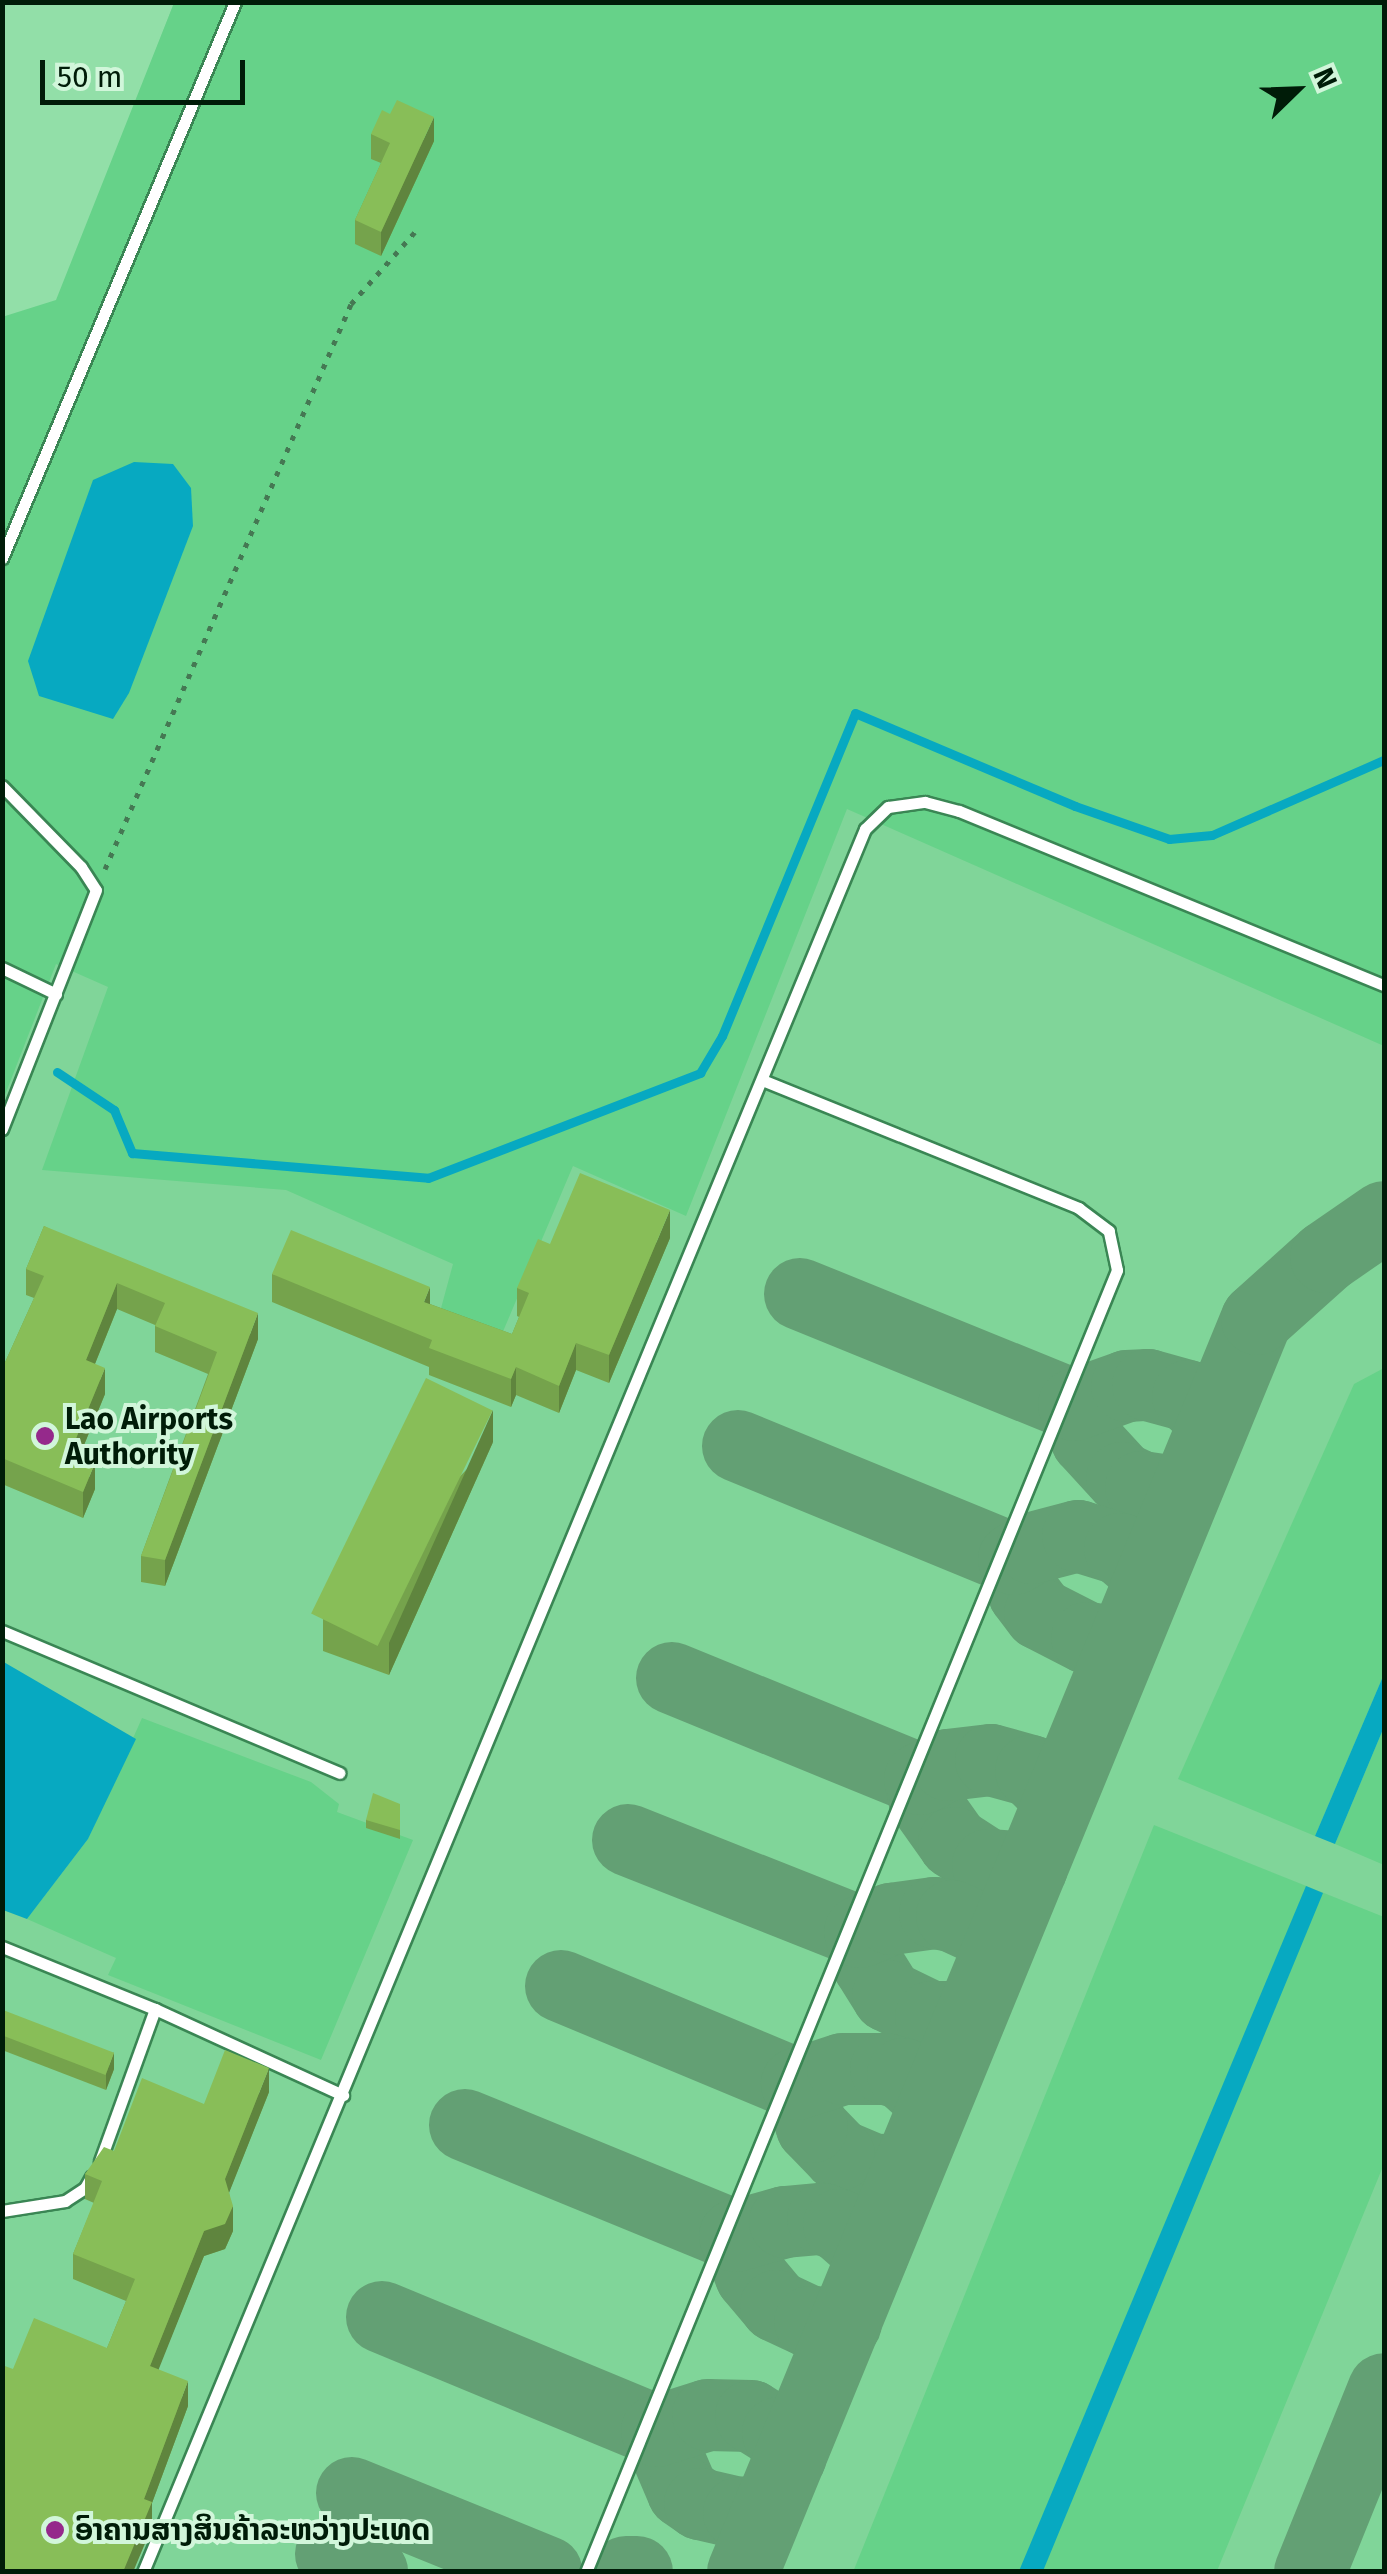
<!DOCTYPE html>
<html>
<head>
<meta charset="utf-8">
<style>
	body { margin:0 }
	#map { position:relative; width:1387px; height:2574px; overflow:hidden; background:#92dfa8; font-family:"Fira Sans","Noto Sans Lao",sans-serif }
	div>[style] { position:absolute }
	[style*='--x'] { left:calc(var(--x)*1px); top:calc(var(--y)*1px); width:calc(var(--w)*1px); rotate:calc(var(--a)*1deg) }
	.built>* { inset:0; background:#80d599 }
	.green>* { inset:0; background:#66d289 }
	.water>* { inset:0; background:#07a9c1 }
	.stream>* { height:9px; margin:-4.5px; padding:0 4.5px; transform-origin:4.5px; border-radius:4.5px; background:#07a9c1 }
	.taxiway>* { height:72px; margin:-36px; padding:0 36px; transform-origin:36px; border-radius:36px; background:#63a074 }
	.path>* { height:5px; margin-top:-2.5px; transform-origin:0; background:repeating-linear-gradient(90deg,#457853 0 5px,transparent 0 13px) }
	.roads { filter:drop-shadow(2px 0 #3a8654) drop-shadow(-2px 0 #3a8654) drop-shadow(0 2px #3a8654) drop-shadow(0 -2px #3a8654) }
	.lane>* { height:11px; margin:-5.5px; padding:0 5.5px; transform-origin:5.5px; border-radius:5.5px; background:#fff }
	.wall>* { inset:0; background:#75a34c }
	.shaded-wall>* { inset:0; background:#5f853e }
	.building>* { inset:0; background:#88be58; transform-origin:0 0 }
	.dots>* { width:28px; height:28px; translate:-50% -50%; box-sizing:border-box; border:5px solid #d1f6da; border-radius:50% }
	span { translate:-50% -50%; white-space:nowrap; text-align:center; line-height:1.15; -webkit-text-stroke:8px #d1f6da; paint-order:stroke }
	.poi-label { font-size:30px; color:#001c08; font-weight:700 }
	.left { translate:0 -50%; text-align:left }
	.frame { position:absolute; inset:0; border:5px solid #001c08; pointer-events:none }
	.north { position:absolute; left:1247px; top:40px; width:100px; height:100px; -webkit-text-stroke:8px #d1f6da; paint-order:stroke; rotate:67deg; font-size:28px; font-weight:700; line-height:40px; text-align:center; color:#001c08 }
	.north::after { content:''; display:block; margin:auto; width:35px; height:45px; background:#001c08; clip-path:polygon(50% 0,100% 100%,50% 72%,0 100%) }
	.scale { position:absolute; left:40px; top:60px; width:205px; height:45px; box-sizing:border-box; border:5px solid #001c08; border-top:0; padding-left:12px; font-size:30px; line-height:35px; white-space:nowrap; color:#001c08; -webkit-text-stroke:8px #d1f6da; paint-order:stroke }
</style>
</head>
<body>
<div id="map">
	<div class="built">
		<i style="clip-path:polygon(174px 3px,1384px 3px,1384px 2571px,3px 2571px,2px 446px)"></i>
	</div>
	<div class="green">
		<i style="clip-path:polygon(174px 3px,1384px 3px,1384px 1046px,847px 809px,686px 1216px,573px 1166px,496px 1348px,437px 1323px,453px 1264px,286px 1190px,42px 1170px,108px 987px,56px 964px,3px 1100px,2px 317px,56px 300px)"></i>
		<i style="clip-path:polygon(1384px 1368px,1384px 1674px,1315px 1836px,1178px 1779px,1354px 1384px)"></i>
		<i style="clip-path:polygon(142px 1718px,311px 1782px,339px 1804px,337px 1812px,413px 1840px,321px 2060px,108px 1975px,116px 1958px,27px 1919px,88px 1839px)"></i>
		<i style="clip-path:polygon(1384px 1727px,1384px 1865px,1335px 1844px)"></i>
		<i style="clip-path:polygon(1154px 1825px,1384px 1917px,1384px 2164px,1217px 2571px,853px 2572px)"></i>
	</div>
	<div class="water">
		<i style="clip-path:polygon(134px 462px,173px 464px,191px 488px,193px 526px,129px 693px,113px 719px,39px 696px,28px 661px,93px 480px)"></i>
		<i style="clip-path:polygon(2px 1661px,136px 1739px,88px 1839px,27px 1919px,3px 1910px)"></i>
		<i style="clip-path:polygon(1384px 1674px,1384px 1727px,1335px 1844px,1315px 1836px)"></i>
		<i style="clip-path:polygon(1306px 1886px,1323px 1893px,1043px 2571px,1019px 2571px)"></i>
	</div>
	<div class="stream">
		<i style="--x:57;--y:1072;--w:69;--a:33.7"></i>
		<i style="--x:114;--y:1110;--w:47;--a:67.3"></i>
		<i style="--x:132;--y:1153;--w:297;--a:4.8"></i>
		<i style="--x:428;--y:1178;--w:292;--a:-21.1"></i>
		<i style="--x:700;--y:1073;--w:43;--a:-59.3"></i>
		<i style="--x:722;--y:1036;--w:349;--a:-67.6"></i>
		<i style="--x:855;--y:713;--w:239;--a:22.9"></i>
		<i style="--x:1075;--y:806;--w:100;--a:19.3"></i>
		<i style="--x:1169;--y:839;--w:43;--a:-5.3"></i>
		<i style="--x:1212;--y:835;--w:188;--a:-23.6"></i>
	</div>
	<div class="taxiway">
		<i style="--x:800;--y:1294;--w:296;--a:22.1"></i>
		<i style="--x:1074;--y:1405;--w:37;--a:70"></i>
		<i style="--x:1087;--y:1440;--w:52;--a:47.4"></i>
		<i style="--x:1122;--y:1478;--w:21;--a:25"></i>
		<i style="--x:1141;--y:1487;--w:42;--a:8.1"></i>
		<i style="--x:1074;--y:1405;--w:56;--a:-19.7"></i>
		<i style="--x:1127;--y:1386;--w:21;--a:-3"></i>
		<i style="--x:1148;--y:1385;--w:41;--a:15.4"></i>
		<i style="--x:1188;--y:1396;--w:36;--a:44"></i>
		<i style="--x:738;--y:1446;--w:298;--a:22.3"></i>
		<i style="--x:1014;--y:1559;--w:35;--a:74"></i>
		<i style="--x:1024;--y:1593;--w:26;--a:53"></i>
		<i style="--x:1040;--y:1614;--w:53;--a:27.1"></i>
		<i style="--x:1087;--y:1638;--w:34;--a:7"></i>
		<i style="--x:1014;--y:1559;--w:21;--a:-31"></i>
		<i style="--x:1032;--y:1548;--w:48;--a:-14.6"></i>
		<i style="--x:1078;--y:1536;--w:44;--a:17.2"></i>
		<i style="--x:1120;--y:1549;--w:38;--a:41"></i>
		<i style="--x:672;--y:1678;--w:268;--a:22.2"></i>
		<i style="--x:920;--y:1779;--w:24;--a:78"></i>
		<i style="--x:925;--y:1802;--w:50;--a:54.7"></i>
		<i style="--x:954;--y:1843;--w:40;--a:32.9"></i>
		<i style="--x:988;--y:1865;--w:44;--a:3.9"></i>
		<i style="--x:920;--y:1779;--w:31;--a:-27"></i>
		<i style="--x:948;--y:1765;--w:43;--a:-6.6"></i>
		<i style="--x:991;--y:1760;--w:41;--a:15.4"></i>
		<i style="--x:1031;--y:1771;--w:40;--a:45"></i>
		<i style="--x:628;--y:1840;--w:250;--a:21.6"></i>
		<i style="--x:860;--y:1932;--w:33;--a:76"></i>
		<i style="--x:868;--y:1964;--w:38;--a:58"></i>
		<i style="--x:888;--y:1996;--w:48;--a:26"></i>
		<i style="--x:931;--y:2017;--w:39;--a:0"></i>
		<i style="--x:860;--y:1932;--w:34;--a:-23"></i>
		<i style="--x:891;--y:1919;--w:44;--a:-7.8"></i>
		<i style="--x:935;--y:1913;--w:17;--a:10"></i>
		<i style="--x:952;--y:1916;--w:55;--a:24.7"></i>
		<i style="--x:561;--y:1986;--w:256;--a:22.6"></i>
		<i style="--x:465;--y:2125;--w:292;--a:22.3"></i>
		<i style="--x:735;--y:2236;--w:43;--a:68.2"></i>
		<i style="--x:751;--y:2276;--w:39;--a:50"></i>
		<i style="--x:776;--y:2306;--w:38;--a:25"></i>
		<i style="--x:810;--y:2322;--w:36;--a:2"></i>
		<i style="--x:906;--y:2169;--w:32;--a:178"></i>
		<i style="--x:874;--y:2170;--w:38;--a:-157"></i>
		<i style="--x:839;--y:2155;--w:39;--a:-134"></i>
		<i style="--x:812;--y:2127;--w:46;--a:-109.2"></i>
		<i style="--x:797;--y:2084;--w:48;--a:-18.1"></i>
		<i style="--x:843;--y:2069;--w:43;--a:0"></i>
		<i style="--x:886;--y:2069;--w:18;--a:16"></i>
		<i style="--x:903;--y:2074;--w:42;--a:42.1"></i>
		<i style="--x:735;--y:2236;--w:52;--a:-15.6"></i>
		<i style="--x:785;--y:2222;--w:38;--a:-5"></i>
		<i style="--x:823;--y:2219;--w:17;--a:21"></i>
		<i style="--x:839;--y:2225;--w:45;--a:41.4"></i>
		<i style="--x:382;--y:2317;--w:298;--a:22.5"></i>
		<i style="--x:657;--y:2431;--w:66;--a:66.9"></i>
		<i style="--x:683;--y:2492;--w:21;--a:35"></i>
		<i style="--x:700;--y:2504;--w:40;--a:13"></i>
		<i style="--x:739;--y:2513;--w:29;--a:-6"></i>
		<i style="--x:657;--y:2431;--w:53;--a:-17.4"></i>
		<i style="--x:708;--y:2415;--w:43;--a:1.3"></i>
		<i style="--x:751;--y:2416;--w:32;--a:32"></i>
		<i style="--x:778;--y:2433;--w:27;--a:62"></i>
		<i style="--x:352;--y:2493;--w:210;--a:22.1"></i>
		<i style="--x:331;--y:2554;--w:45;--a:23.7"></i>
		<i style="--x:626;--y:2572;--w:11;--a:0"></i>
		<i style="--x:743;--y:2572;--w:1354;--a:-67.7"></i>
		<i style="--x:1257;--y:1319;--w:93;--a:-41.9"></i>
		<i style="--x:1326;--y:1257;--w:70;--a:-34.6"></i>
		<i style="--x:1310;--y:2572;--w:197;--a:-68"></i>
	</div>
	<div class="path">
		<i style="--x:105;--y:869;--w:616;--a:-66.47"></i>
		<i style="--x:351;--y:304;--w:96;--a:-48.4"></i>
	</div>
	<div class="roads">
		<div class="lane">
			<i style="--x:2;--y:558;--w:603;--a:-67.26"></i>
			<i style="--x:2;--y:786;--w:113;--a:45.7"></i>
			<i style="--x:81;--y:867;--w:27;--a:57"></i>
			<i style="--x:96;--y:890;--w:257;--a:111.5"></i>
			<i style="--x:2;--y:968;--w:60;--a:25.7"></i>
			<i style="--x:2;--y:1631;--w:366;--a:22.8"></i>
			<i style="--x:2;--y:1947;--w:165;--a:22.1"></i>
			<i style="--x:155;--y:2009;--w:162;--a:109.9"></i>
			<i style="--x:155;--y:2009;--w:207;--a:24.6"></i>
			<i style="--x:2;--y:2211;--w:64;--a:-9"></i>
			<i style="--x:65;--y:2201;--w:24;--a:-33"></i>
			<i style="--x:85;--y:2188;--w:13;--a:-61"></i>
			<i style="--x:143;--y:2572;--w:1887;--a:-67.5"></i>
			<i style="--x:865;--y:829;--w:32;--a:-44"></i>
			<i style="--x:888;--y:807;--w:37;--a:-8"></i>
			<i style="--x:925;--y:802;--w:35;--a:15"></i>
			<i style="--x:959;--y:811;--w:459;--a:22.3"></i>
			<i style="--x:586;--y:2572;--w:1406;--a:-67.81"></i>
			<i style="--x:1117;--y:1270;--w:40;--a:-102"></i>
			<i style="--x:1109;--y:1231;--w:38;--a:-143"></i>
			<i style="--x:1079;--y:1208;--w:342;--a:-158"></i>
		</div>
	</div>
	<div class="wall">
		<i style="clip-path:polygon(371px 134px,434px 141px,381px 256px,355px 244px,355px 220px,381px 163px,371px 159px)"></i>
		<i style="clip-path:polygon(44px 1226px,258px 1339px,165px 1586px,141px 1582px,141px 1556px,208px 1374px,155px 1352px,155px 1325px,117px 1309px,95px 1364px,105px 1394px,79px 1457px,95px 1489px,83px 1518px,2px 1484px,2px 1369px,34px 1298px,26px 1295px,26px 1269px)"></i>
		<i style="clip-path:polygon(670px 1238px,609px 1383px,576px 1370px,559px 1413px,516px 1395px,511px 1407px,429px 1375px,429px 1367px,272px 1302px,272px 1274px,430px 1304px,512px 1334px,519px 1317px,517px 1316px,517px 1288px)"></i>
		<i style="clip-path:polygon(493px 1442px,389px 1675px,323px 1651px,323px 1619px)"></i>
		<i style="clip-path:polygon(400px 1804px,400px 1839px,366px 1828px,366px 1820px)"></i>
		<i style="clip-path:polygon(2px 2012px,114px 2069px,106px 2090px,2px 2050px)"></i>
		<i style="clip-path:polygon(269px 2092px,229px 2192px,233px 2231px,225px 2249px,204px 2256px,158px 2369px,188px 2406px,152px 2503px,152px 2527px,13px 2369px,107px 2348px,126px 2301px,73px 2279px,73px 2254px,94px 2203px,85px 2199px,85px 2174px,114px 2151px,204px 2104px)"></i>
	</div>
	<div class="shaded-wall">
		<i style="clip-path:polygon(434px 117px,434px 141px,381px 256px,381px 232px)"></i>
		<i style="clip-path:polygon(670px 1210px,670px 1238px,609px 1383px,609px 1355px)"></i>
		<i style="clip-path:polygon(117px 1283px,117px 1309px,86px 1386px,86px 1360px)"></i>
		<i style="clip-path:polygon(430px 1287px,430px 1314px,424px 1302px)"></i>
		<i style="clip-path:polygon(258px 1313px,258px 1339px,165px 1586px,165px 1560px)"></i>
		<i style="clip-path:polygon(576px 1343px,576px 1370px,559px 1413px,559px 1386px)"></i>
		<i style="clip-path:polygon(516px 1367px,516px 1395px,511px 1407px,511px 1379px)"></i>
		<i style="clip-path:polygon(105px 1368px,105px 1394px,70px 1479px,70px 1453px)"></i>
		<i style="clip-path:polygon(493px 1410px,493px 1442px,389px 1675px,389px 1643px)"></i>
		<i style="clip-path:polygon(95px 1463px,95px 1489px,83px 1518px,83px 1492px)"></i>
		<i style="clip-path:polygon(114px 2052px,114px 2069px,106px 2090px,106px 2074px)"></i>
		<i style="clip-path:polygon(269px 2068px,269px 2092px,225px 2203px,225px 2179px)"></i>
		<i style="clip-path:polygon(233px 2206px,233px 2231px,225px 2249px,204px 2256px,150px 2391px,150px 2366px,204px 2231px)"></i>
		<i style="clip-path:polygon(188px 2381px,188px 2406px,152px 2503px,152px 2527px,133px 2572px,123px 2572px,144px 2499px)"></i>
	</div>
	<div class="building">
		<i style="clip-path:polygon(397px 100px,434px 117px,381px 232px,355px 220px,390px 143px,371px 134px,382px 110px,390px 114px)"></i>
		<i style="clip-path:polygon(580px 1173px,670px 1210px,609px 1355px,576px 1343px,559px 1386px,516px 1367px,511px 1379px,429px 1348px,432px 1340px,272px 1274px,291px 1230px,430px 1287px,424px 1302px,512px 1334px,529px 1293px,517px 1288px,538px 1239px,550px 1244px)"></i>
		<i style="clip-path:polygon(44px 1226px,258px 1313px,165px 1560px,141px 1556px,217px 1352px,155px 1326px,165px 1303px,117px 1283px,86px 1360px,105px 1368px,70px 1453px,95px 1463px,83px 1492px,2px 1458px,2px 1369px,44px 1276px,26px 1269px)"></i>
		<i style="left:426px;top:1378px;width:74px;height:262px;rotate:26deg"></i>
		<i style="clip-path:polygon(373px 1793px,400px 1804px,400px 1830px,366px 1820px)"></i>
		<i style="left:3px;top:2010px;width:119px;height:24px;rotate:21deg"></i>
		<i style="clip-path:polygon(225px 2050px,269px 2068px,225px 2179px,233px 2206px,225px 2224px,204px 2231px,150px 2366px,188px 2381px,144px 2499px,152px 2502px,123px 2572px,2px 2572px,2px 2365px,13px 2369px,34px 2318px,107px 2348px,135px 2279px,73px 2254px,102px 2181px,85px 2174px,104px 2147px,114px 2151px,142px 2078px,204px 2104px)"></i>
	</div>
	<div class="dots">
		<i style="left:45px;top:1436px;background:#95298b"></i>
		<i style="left:55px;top:2530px;background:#95298b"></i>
	</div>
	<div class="poi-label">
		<span class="left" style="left:65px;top:1436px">Lao Airports<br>Authority</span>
		<span class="left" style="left:75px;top:2530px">ົອາຄານສາງສິນຄ້າລະຫວ່າງປະເທດ</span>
	</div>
	<div class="frame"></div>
	<div class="north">N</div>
	<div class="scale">50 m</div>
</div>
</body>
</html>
